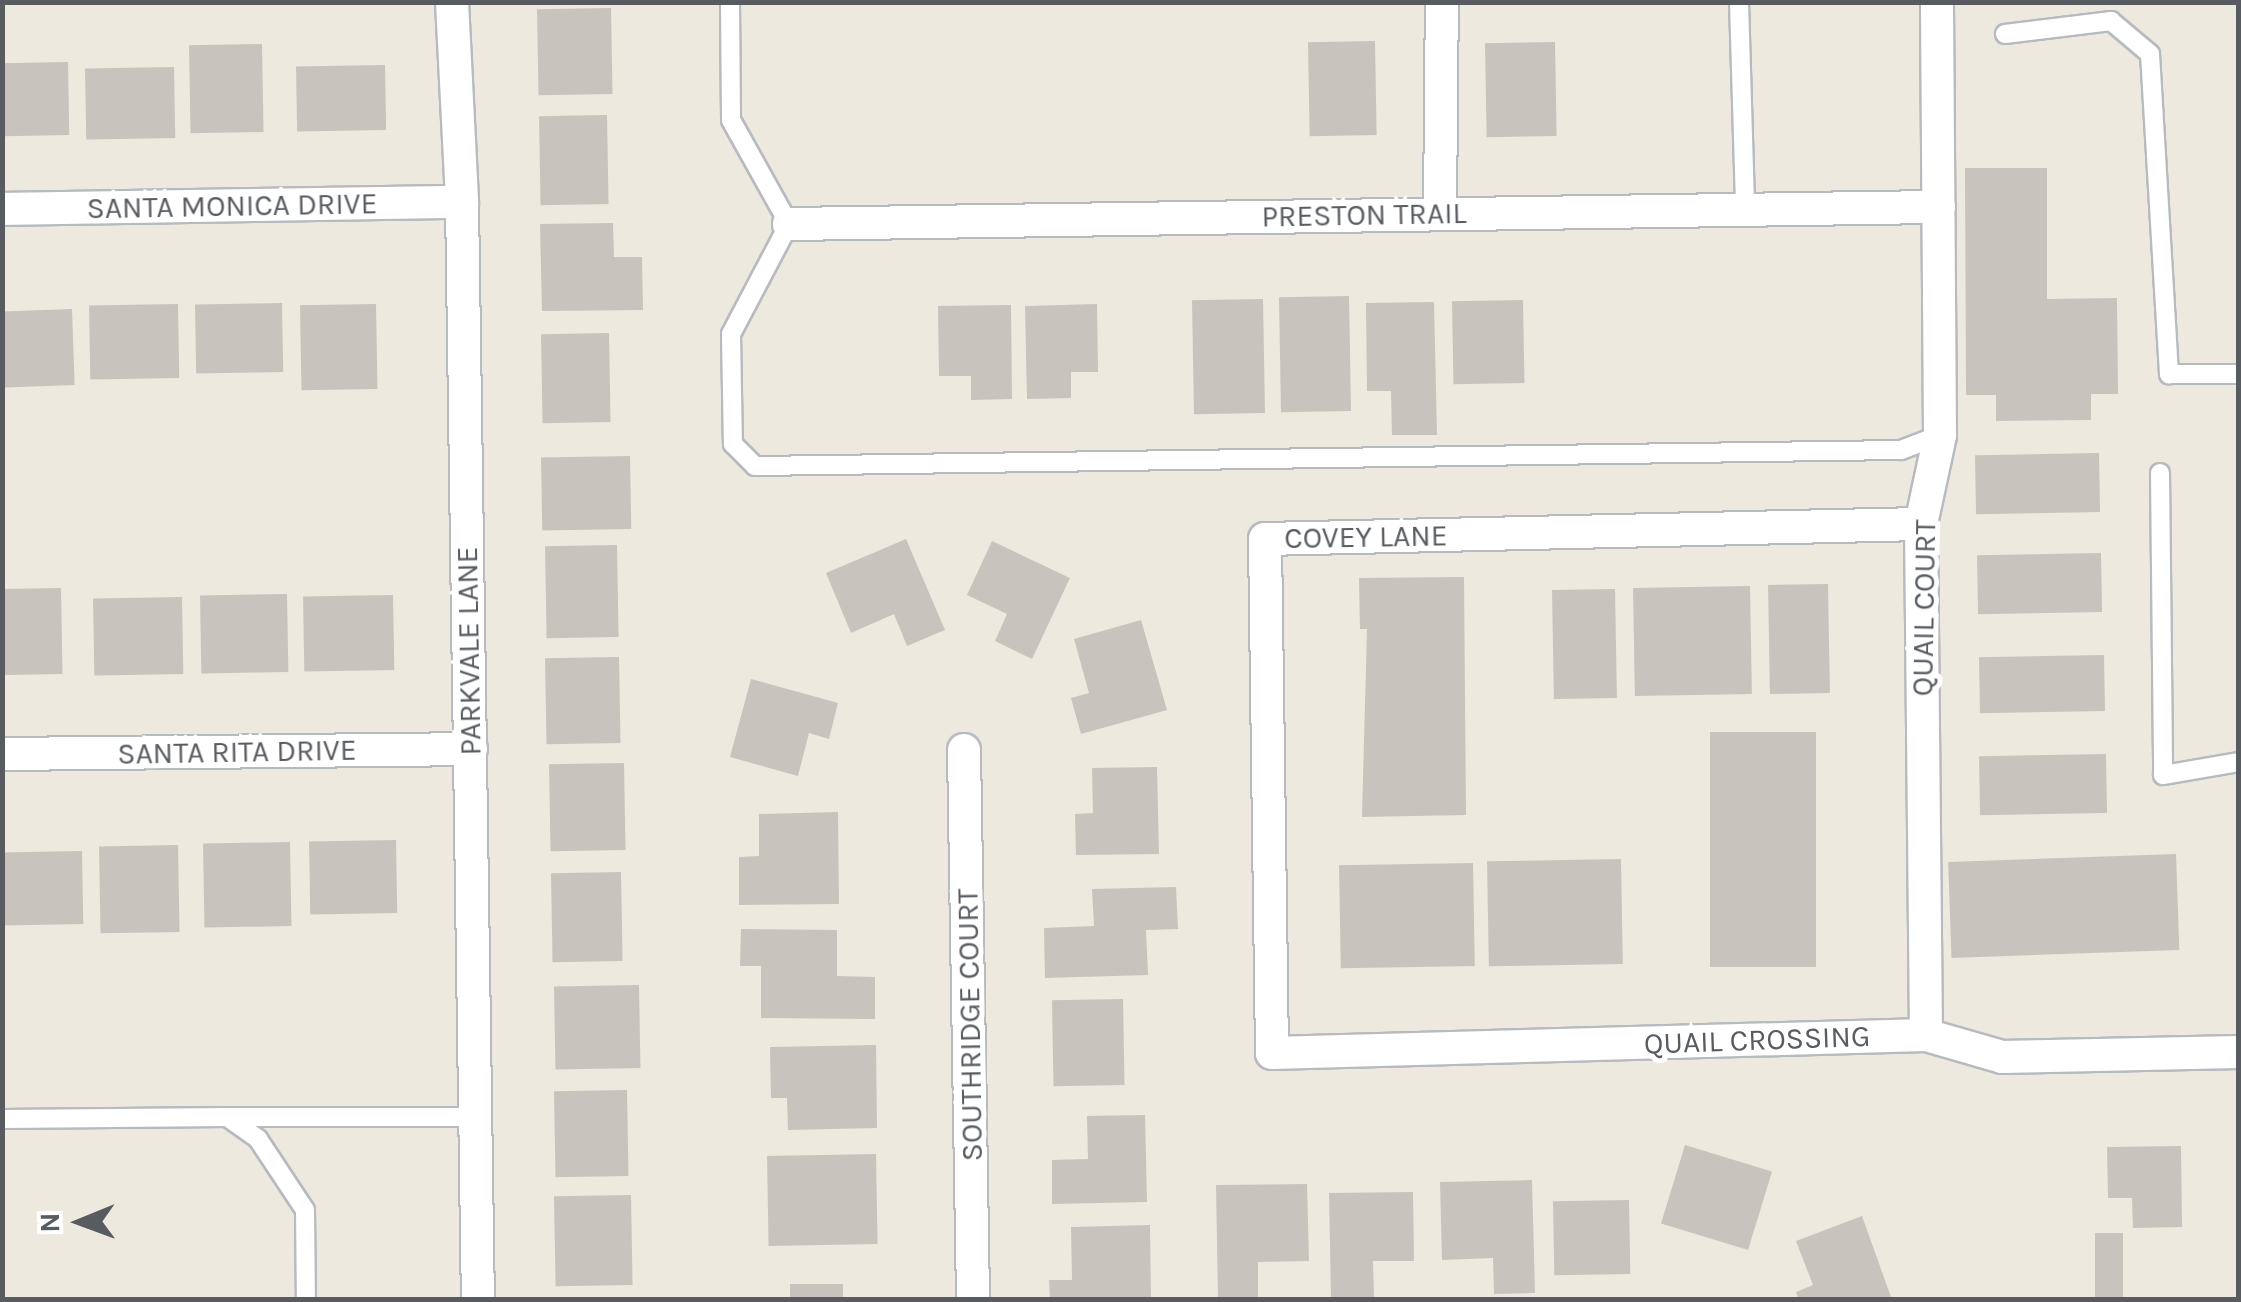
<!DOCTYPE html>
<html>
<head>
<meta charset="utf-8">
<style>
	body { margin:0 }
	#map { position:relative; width:2241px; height:1302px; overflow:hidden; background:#ede9de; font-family:Karla,sans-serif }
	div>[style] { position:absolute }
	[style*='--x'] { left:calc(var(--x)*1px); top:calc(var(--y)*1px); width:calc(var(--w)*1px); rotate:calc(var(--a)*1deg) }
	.building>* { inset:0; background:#c8c3bc; transform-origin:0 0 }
	.roads { filter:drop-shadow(2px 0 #b7babf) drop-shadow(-2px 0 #b7babf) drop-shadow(0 2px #b7babf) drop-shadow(0 -2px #b7babf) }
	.service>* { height:18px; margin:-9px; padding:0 9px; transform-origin:9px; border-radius:9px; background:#fff }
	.minor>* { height:32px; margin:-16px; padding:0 16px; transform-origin:16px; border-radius:16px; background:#fff }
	span { translate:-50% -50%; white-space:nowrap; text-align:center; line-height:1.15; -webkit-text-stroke:10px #fff; paint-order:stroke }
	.street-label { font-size:30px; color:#585c61 }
	.frame { position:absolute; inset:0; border:5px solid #585c61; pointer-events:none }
	.north { position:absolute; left:30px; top:1172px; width:100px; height:100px; -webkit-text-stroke:8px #fff; paint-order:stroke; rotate:269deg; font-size:28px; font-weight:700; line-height:40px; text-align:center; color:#585c61 }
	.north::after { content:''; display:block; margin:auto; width:35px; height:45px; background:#585c61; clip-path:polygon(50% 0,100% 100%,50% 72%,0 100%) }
</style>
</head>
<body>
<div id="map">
	<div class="building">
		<i style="left:611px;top:8px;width:86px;height:74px;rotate:89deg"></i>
		<i style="left:1375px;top:41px;width:94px;height:67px;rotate:89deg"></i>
		<i style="left:1555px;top:42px;width:94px;height:70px;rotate:89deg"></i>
		<i style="left:262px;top:44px;width:88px;height:73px;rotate:89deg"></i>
		<i style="left:68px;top:62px;width:73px;height:66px;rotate:89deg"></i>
		<i style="left:385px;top:65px;width:65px;height:89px;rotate:89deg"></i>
		<i style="left:174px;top:67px;width:71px;height:89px;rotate:89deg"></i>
		<i style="left:607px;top:115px;width:89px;height:68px;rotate:89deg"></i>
		<i style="clip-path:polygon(1965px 168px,2047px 168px,2047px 299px,2117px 298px,2118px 394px,2091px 394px,2091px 420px,1996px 421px,1996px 395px,1966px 395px)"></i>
		<i style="clip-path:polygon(613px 223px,614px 257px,642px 257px,643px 310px,542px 311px,540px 224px)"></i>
		<i style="left:1349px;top:296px;width:115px;height:70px;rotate:89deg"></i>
		<i style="left:1263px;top:299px;width:114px;height:71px;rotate:89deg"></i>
		<i style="left:1523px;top:300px;width:83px;height:71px;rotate:89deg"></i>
		<i style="clip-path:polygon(1434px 302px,1437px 435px,1392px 435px,1391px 391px,1367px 391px,1366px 303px)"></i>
		<i style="left:282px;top:303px;width:69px;height:87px;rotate:89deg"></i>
		<i style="left:178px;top:304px;width:74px;height:89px;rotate:89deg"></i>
		<i style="left:376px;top:304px;width:85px;height:76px;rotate:89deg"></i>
		<i style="clip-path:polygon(1097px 304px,1098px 372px,1071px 372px,1071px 398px,1027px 399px,1025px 306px)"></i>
		<i style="clip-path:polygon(1011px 305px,1012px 399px,971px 400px,971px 376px,939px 376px,938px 306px)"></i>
		<i style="left:72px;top:309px;width:76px;height:70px;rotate:88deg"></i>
		<i style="left:609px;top:333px;width:89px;height:68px;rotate:89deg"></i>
		<i style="left:2099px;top:453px;width:59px;height:124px;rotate:89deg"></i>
		<i style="left:630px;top:456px;width:73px;height:89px;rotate:89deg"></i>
		<i style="clip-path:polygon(906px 539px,945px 630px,907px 646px,894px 614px,851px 633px,826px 573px)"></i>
		<i style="clip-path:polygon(992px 541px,1070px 578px,1032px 659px,995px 641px,1007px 614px,967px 595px)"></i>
		<i style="left:617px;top:545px;width:92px;height:72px;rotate:89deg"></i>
		<i style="left:2101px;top:553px;width:59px;height:124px;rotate:89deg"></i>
		<i style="clip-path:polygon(1464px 577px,1466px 815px,1362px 817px,1367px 629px,1360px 629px,1359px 578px)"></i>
		<i style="left:1828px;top:584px;width:109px;height:60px;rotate:89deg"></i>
		<i style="left:1750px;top:586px;width:108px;height:117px;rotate:89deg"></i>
		<i style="left:61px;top:588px;width:86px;height:59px;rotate:89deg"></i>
		<i style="left:1615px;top:589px;width:109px;height:63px;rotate:89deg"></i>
		<i style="left:287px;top:594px;width:78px;height:87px;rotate:89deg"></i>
		<i style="left:393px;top:595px;width:75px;height:90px;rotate:89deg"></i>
		<i style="left:182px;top:597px;width:77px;height:89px;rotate:89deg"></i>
		<i style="clip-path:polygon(1141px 620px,1167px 710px,1081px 734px,1071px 698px,1089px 693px,1074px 639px)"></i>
		<i style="left:2104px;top:655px;width:56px;height:125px;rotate:89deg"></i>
		<i style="left:619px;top:657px;width:86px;height:74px;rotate:89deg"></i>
		<i style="clip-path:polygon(751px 679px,838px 703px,829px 739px,809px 733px,798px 776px,730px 757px)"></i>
		<i style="left:1816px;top:732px;width:235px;height:106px;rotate:90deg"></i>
		<i style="left:2106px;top:754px;width:59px;height:127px;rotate:89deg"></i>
		<i style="left:624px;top:763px;width:87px;height:75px;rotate:89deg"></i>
		<i style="clip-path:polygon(1157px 767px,1159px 854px,1076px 855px,1075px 814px,1093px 813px,1092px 768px)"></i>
		<i style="clip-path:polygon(838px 812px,839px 904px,739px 905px,739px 857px,759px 856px,759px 814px)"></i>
		<i style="left:396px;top:840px;width:73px;height:87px;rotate:89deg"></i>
		<i style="left:290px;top:842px;width:84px;height:87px;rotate:89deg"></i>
		<i style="left:178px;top:845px;width:87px;height:79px;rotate:89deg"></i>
		<i style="left:82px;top:851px;width:73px;height:80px;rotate:89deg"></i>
		<i style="left:2176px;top:854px;width:96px;height:228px;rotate:88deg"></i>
		<i style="left:1621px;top:859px;width:105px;height:134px;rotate:89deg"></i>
		<i style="left:1473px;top:863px;width:103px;height:134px;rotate:89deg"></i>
		<i style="left:621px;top:872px;width:89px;height:70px;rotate:89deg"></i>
		<i style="clip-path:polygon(1176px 887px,1178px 929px,1146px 930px,1148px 975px,1045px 978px,1044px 928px,1094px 926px,1092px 889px)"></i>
		<i style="clip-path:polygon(741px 929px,837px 930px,837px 976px,875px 977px,875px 1019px,761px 1018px,761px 966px,740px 966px)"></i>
		<i style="left:639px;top:985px;width:83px;height:85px;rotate:89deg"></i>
		<i style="left:1123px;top:999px;width:86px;height:71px;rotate:89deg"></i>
		<i style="clip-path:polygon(876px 1045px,877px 1128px,788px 1130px,787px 1098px,771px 1098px,770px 1047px)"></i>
		<i style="left:627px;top:1090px;width:86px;height:73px;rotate:89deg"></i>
		<i style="clip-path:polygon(1145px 1115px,1147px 1202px,1052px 1204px,1052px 1160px,1088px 1159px,1087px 1116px)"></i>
		<i style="left:1685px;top:1145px;width:91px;height:82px;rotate:17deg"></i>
		<i style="clip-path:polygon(2181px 1146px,2182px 1227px,2133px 1228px,2132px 1198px,2108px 1198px,2107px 1147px)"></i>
		<i style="left:876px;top:1154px;width:90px;height:109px;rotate:89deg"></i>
		<i style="clip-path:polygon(1532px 1180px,1535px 1293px,1494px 1294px,1493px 1258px,1442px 1260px,1440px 1182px)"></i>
		<i style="clip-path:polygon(1307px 1184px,1309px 1261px,1258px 1262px,1258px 1299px,1218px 1300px,1216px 1185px)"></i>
		<i style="clip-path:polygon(1413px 1192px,1414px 1261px,1373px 1261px,1374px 1297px,1331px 1298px,1329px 1193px)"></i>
		<i style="left:631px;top:1195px;width:90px;height:77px;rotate:89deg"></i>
		<i style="left:1629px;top:1200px;width:74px;height:76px;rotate:89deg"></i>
		<i style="clip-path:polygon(1862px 1216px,1891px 1297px,1799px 1300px,1796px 1292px,1813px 1285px,1796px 1241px)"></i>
		<i style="clip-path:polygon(1150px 1225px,1151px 1300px,1050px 1300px,1049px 1280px,1072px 1280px,1071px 1227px)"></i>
		<i style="left:2095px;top:1233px;width:28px;height:67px"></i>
		<i style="left:790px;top:1284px;width:53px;height:16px"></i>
	</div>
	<div class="roads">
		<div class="service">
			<i style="--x:730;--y:2;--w:118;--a:89.5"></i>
			<i style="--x:731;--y:120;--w:119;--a:60.9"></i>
			<i style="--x:789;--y:224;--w:124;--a:117.8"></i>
			<i style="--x:731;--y:334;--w:110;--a:89"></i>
			<i style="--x:733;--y:444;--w:31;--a:45"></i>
			<i style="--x:755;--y:466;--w:1146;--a:-0.8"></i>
			<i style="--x:1901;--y:450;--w:42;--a:-21"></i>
			<i style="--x:1739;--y:2;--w:207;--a:88.3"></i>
			<i style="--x:2005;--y:34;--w:107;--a:-7"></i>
			<i style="--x:2111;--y:21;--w:51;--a:40.2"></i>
			<i style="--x:2150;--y:54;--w:321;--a:86.6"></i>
			<i style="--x:2169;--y:374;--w:69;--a:0"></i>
			<i style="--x:2160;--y:473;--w:302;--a:89.4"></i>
			<i style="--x:2163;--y:775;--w:76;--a:-9.8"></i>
			<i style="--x:228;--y:1117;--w:248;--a:0"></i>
			<i style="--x:2;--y:1119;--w:225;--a:-0.5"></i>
			<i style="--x:227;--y:1117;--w:38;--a:35"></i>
			<i style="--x:258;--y:1139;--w:85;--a:56.5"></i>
			<i style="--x:305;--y:1210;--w:90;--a:89.4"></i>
		</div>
		<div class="minor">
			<i style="--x:452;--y:2;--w:200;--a:87.1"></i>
			<i style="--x:462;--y:202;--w:1098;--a:89.17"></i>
			<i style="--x:2;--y:209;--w:460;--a:-0.9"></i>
			<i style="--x:1440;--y:213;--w:211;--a:-89.5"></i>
			<i style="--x:789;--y:224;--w:1150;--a:-0.85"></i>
			<i style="--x:1921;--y:524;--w:656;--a:178.69"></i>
			<i style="--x:1265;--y:539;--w:514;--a:89.22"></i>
			<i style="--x:1272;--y:1053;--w:654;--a:-1.58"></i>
			<i style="--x:1926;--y:1035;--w:79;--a:16.1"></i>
			<i style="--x:2002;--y:1057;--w:236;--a:-1.2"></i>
			<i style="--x:964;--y:750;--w:550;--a:89.06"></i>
			<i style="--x:2;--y:754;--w:469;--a:-0.6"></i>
			<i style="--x:1926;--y:1035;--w:511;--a:-90.56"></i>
			<i style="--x:1921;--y:524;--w:91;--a:-77.9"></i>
			<i style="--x:1940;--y:435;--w:433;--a:-90.4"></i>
		</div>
	</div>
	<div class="street-label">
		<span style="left:232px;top:206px;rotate:-1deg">SANTA MONICA DRIVE</span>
		<span style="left:1364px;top:215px;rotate:-1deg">PRESTON TRAIL</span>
		<span style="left:1366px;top:537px;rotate:-1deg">COVEY LANE</span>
		<span style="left:1924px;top:608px;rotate:-89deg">QUAIL COURT</span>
		<span style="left:469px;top:651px;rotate:-91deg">PARKVALE LANE</span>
		<span style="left:237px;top:752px;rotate:-1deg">SANTA RITA DRIVE</span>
		<span style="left:970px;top:1025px;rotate:-91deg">SOUTHRIDGE COURT</span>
		<span style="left:1757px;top:1040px;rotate:-2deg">QUAIL CROSSING</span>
	</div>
	<div class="frame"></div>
	<div class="north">N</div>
</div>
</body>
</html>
